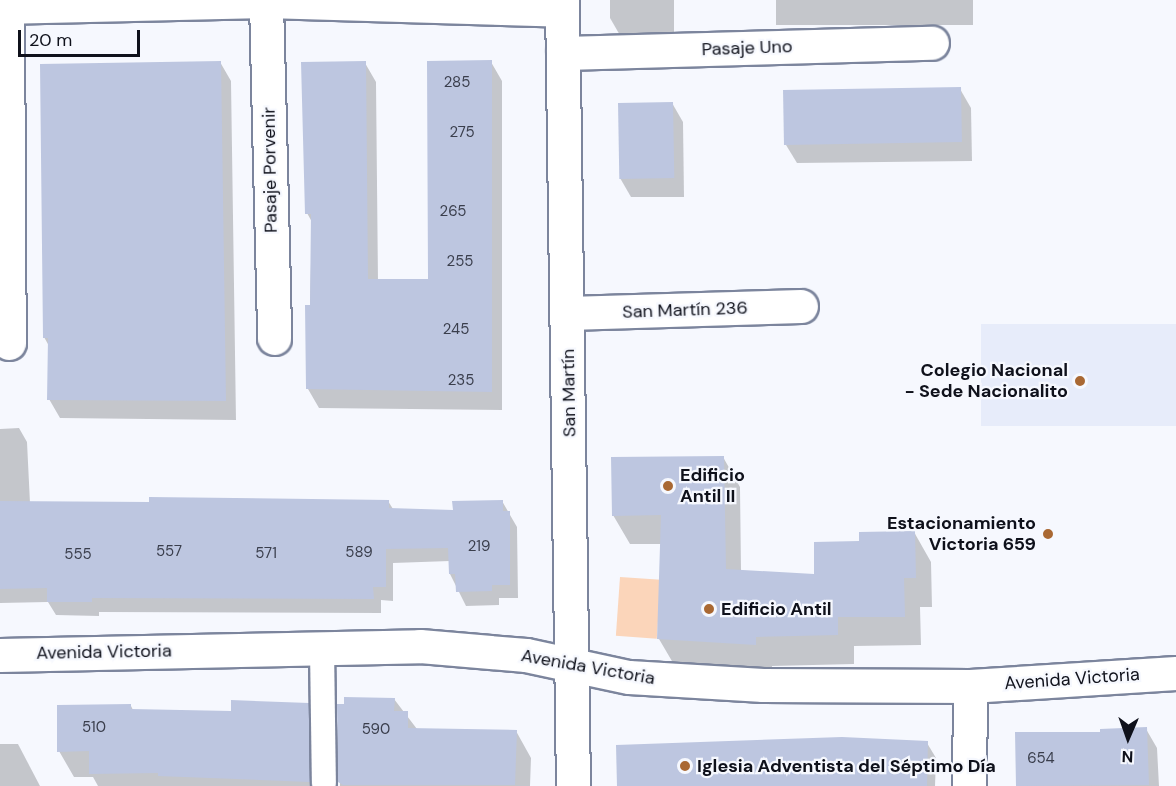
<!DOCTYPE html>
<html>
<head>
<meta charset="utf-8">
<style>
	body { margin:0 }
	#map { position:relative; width:1176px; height:786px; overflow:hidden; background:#f6f8fe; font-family:"DM Sans",sans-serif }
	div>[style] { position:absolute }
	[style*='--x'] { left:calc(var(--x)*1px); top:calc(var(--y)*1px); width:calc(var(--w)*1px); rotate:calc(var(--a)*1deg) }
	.built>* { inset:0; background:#e7ecfa; transform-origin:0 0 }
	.green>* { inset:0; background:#fbd5ba; transform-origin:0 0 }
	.shadow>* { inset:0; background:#0003; transform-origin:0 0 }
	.building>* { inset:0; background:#bdc6e0; transform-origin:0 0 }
	.roads { filter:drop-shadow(2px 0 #7c859d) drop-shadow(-2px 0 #7c859d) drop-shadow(0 2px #7c859d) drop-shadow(0 -2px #7c859d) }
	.service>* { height:24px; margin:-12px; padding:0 12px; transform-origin:12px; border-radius:12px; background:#fff }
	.minor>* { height:33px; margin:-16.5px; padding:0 16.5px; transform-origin:16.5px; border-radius:16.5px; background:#fff }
	.tertiary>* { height:33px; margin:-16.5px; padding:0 16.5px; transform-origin:16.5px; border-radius:16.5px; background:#fff }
	.dots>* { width:16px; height:16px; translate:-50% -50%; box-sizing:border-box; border:3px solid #f6f8fe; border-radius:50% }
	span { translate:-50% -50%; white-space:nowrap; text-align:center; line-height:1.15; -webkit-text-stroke:4.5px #f6f8fe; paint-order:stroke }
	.number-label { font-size:15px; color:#3a3e4c }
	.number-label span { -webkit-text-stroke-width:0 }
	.street-label { font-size:18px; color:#0f111b }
	.poi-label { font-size:18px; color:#0f111b; font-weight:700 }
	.right { translate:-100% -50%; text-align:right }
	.left { translate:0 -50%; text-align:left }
	.north { position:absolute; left:1098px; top:708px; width:60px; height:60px; -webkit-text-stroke:4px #f6f8fe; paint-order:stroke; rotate:182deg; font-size:16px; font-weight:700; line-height:24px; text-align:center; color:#0f111b }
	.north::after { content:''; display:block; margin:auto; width:21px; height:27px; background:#0f111b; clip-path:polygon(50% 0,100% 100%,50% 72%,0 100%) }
	.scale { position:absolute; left:18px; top:30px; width:122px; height:27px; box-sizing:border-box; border:3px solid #0f111b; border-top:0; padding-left:8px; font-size:18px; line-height:21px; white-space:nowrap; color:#0f111b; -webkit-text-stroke:4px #f6f8fe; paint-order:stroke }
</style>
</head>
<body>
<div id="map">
	<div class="built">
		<i style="left:1176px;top:324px;width:102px;height:195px;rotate:90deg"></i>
	</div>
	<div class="green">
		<i style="left:620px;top:577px;width:41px;height:59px;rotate:4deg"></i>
	</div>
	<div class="shadow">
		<i style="clip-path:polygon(610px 0,674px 0,674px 35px,621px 37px,610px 18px)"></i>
		<i style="left:776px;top:0;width:197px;height:25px"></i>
		<i style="clip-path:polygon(220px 62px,231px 81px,236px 420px,60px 418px,49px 399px,49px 346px,44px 337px)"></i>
		<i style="clip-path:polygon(491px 62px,502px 81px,502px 410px,319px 408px,308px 389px,312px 222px,307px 213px,365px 63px,376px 82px,378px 281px,429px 280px)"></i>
		<i style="clip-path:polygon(960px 89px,971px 108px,972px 161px,797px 163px,786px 145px)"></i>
		<i style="clip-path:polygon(672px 103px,683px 122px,684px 197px,631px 197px,620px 178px,619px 104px)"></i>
		<i style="clip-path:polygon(19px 428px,27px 442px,30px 503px,388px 501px,393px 509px,454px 512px,502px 501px,517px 527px,518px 598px,499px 598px,499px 605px,466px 606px,450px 574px,450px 561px,393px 563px,393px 601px,381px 600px,381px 613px,99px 612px,99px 616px,56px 615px,48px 602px,0 603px,0 429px)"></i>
		<i style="clip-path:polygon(723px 457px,740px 487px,741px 571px,816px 575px,860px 543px,914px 532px,931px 562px,932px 607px,920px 607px,921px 645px,854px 646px,854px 664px,772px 666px,772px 673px,676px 668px,659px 639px,662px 544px,630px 544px,613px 515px)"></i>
		<i style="clip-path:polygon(394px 699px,417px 729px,516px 731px,531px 758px,530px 786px,340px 786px,339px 705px)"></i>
		<i style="clip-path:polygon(308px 704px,323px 730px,324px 786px,98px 786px,93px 777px,74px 777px,59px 751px,131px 706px,133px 710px,232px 712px)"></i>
		<i style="clip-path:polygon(1146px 729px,1157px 748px,1159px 786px,1017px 786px,1017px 733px,1102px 734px)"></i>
		<i style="clip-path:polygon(927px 743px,936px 758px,935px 786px,619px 786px)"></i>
		<i style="clip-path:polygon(0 744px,18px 744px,40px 786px,0 786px)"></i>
	</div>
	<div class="building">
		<i style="clip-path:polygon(492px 60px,492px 392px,306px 389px,305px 305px,310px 305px,311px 214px,305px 214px,301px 62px,366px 61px,368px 279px,428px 279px,427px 61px)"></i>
		<i style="clip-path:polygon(221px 61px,226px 401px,47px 400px,48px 338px,43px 338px,40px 64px)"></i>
		<i style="left:961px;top:87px;width:55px;height:178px;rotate:89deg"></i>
		<i style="left:673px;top:102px;width:76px;height:55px;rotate:89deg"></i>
		<i style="clip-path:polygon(724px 456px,726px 569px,814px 574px,814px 542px,859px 541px,859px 532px,915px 531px,916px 578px,904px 578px,905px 617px,838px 617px,838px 635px,756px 637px,756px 645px,657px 639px,661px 515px,612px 516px,611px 457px)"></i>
		<i style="clip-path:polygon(149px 497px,389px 500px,389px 508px,453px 510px,452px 501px,503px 500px,503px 511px,510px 511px,510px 585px,492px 585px,492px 591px,456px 592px,455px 574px,449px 574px,448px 548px,386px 549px,386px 587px,373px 587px,374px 599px,92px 598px,92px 602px,47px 602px,47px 588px,0 589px,0 501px,149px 502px)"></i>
		<i style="clip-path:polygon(344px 697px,395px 698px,394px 711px,408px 711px,408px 728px,517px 730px,515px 785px,343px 785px,338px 782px,337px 704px,344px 704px)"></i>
		<i style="clip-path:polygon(231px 700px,309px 703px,310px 782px,158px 776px,158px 773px,89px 774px,89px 751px,57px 752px,57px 705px,131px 704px,131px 709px,231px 711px)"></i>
		<i style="clip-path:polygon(1147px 727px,1149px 785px,1016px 786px,1015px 732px,1100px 732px,1100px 729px)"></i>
		<i style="clip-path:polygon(842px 737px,928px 741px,927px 786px,617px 786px,616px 745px)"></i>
	</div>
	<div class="roads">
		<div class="service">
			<i style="--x:322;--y:648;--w:135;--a:89.2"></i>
		</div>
		<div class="minor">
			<i style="--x:562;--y:0;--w:786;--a:89.2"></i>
			<i style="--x:266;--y:1;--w:337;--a:88.6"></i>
			<i style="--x:0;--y:7;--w:266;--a:-1.3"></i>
			<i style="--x:266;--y:1;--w:296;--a:1.7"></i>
			<i style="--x:7;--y:7;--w:336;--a:89.7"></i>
			<i style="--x:563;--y:53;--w:369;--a:-1.6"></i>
			<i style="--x:568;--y:313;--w:233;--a:-1.7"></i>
			<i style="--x:969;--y:786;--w:100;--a:-89.4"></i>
		</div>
		<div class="tertiary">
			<i style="--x:0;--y:655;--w:420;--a:-1.2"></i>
			<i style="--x:420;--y:646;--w:106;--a:4.9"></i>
			<i style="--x:526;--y:655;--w:105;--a:12.1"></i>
			<i style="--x:629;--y:677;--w:134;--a:3.4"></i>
			<i style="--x:763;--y:685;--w:207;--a:0.3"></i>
			<i style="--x:970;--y:686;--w:206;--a:-3.6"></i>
		</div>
	</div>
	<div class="dots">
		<i style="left:1080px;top:381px;background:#a96833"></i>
		<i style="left:668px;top:486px;background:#a96833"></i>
		<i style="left:1048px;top:534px;background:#a96833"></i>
		<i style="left:709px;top:609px;background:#a96833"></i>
		<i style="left:685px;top:766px;background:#a96833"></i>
	</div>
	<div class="number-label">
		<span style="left:457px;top:83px">285</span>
		<span style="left:462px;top:133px">275</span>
		<span style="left:453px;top:212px">265</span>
		<span style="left:460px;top:262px">255</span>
		<span style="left:456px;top:330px">245</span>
		<span style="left:461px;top:381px">235</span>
		<span style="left:479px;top:547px">219</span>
		<span style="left:169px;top:552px">557</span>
		<span style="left:359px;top:553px">589</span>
		<span style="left:266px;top:554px">571</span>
		<span style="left:78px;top:555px">555</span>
		<span style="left:94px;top:728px">510</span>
		<span style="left:376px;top:730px">590</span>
		<span style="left:1041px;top:759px">654</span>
	</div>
	<div class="street-label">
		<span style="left:747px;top:48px;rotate:-2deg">Pasaje Uno</span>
		<span style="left:270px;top:170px;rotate:-91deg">Pasaje Porvenir</span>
		<span style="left:685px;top:310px;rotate:-2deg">San Martín 236</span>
		<span style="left:569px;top:393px;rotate:-91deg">San Martín</span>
		<span style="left:104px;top:652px;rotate:-1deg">Avenida Victoria</span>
		<span style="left:588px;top:667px;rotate:10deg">Avenida Victoria</span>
		<span style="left:1072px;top:679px;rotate:-4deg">Avenida Victoria</span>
	</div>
	<div class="poi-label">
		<span class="right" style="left:1068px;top:381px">Colegio Nacional<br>- Sede Nacionalito</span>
		<span class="left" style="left:680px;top:486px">Edificio<br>Antil II</span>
		<span class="right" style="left:1036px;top:534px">Estacionamiento<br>Victoria 659</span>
		<span class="left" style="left:721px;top:609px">Edificio Antil</span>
		<span class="left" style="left:697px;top:766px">Iglesia Adventista del Séptimo Día</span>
	</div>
	<div class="north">N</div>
	<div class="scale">20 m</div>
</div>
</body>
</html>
